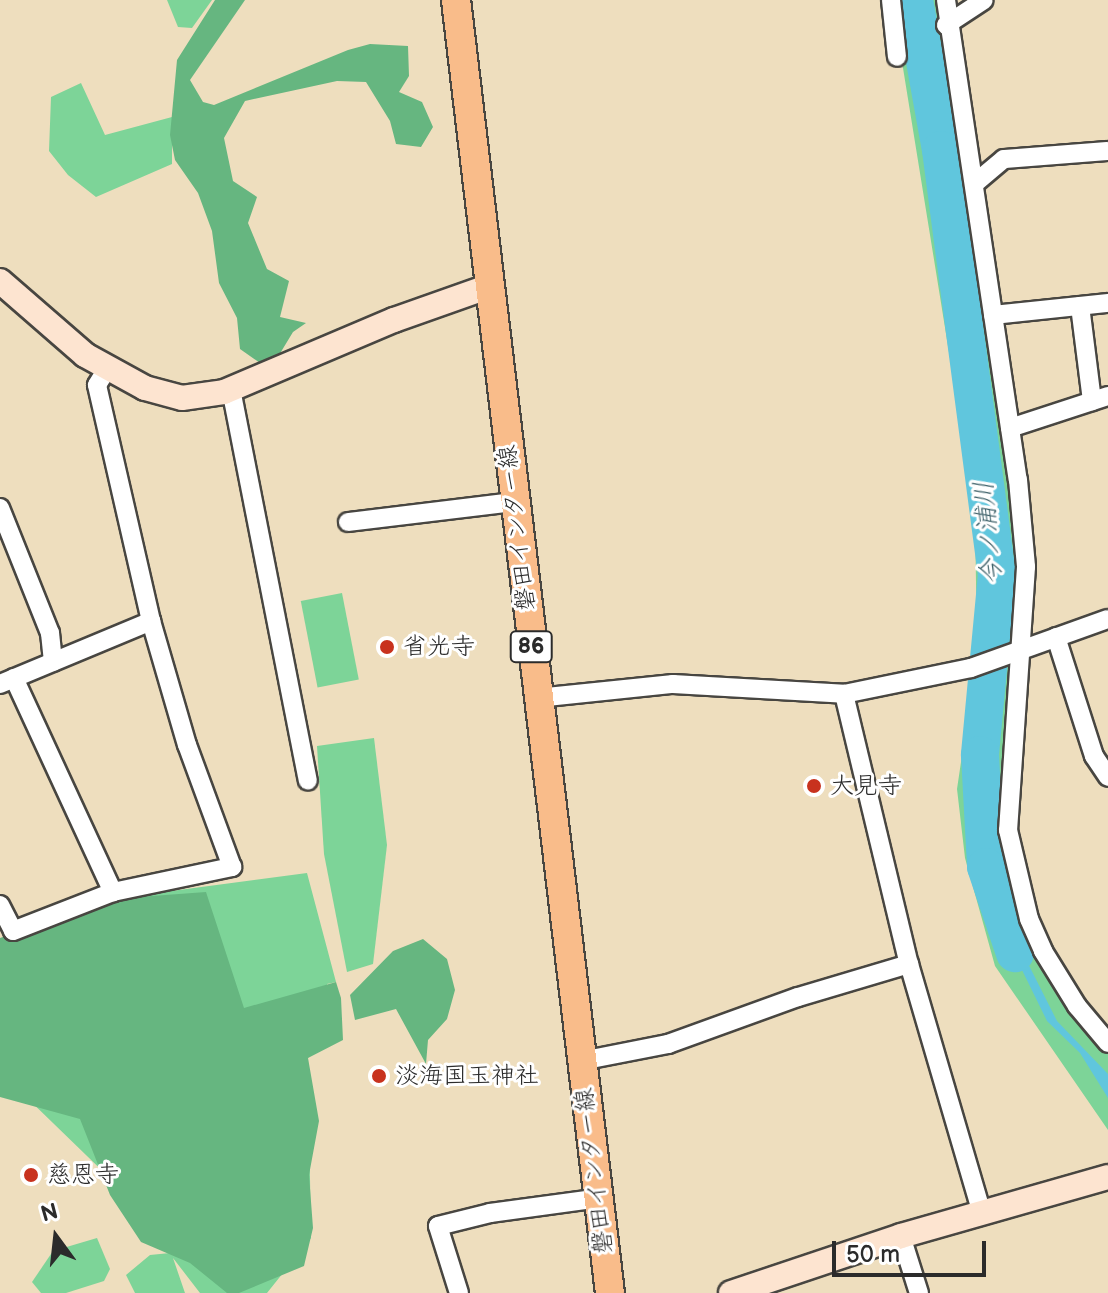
<!DOCTYPE html>
<html>
<head>
<meta charset="utf-8">
<style>
	body { margin:0 }
	#map { position:relative; width:1108px; height:1293px; overflow:hidden; background:#eedebe; font-family:"Balsamiq Sans","Klee One",sans-serif }
	div>[style] { position:absolute }
	[style*='--x'] { left:calc(var(--x)*1px); top:calc(var(--y)*1px); width:calc(var(--w)*1px); rotate:calc(var(--a)*1deg) }
	.green>* { inset:0; background:#7dd498; transform-origin:0 0 }
	.forest>* { inset:0; background:#66b680 }
	.water>* { inset:0; background:#60c6dd }
	.river>* { height:38px; margin:-19px; padding:0 19px; transform-origin:19px; border-radius:19px; background:#60c6dd }
	.roads { filter:drop-shadow(2px 0 #484641) drop-shadow(-2px 0 #484641) drop-shadow(0 2px #484641) drop-shadow(0 -2px #484641) }
	.street>* { height:18px; margin:-9px; padding:0 9px; transform-origin:9px; border-radius:9px; background:#fff }
	.secondary>* { height:24px; margin:-12px; padding:0 12px; transform-origin:12px; border-radius:12px; background:#fde4d0 }
	.primary>* { height:28px; margin:-14px; padding:0 14px; transform-origin:14px; border-radius:14px; background:#f9bc8a }
	.dots>* { width:22px; height:22px; translate:-50% -50%; box-sizing:border-box; border:4px solid #fff; border-radius:50% }
	span { translate:-50% -50%; white-space:nowrap; text-align:center; line-height:1.15; -webkit-text-stroke:6px #fff; paint-order:stroke }
	.shield-label span { padding:2px 6px; background:#fff; border:2px solid; border-radius:6px; -webkit-text-stroke-width:0 }
	.shield-label { font-size:22px; color:#2b2b2b; font-weight:700 }
	.street-label { font-size:24px; color:#2b2b2b }
	.poi-label { font-size:24px; color:#2b2b2b }
	.left { translate:0 -50%; text-align:left }
	.water-label { font-size:26px; color:#3e6169; font-style:italic }
	.north { position:absolute; left:16px; top:1197px; width:80px; height:80px; -webkit-text-stroke:6px #fff; paint-order:stroke; rotate:345deg; font-size:22px; font-weight:700; line-height:32px; text-align:center; color:#2b2b2b }
	.north::after { content:''; display:block; margin:auto; width:28px; height:36px; background:#2b2b2b; clip-path:polygon(50% 0,100% 100%,50% 72%,0 100%) }
	.scale { position:absolute; left:832px; top:1241px; width:154px; height:36px; box-sizing:border-box; border:4px solid #2b2b2b; border-top:0; padding-left:10px; font-size:24px; line-height:28px; white-space:nowrap; color:#2b2b2b; -webkit-text-stroke:6px #fff; paint-order:stroke }
</style>
</head>
<body>
<div id="map">
	<div class="green">
		<i style="clip-path:polygon(167px 0,212px 0,192px 28px,178px 27px)"></i>
		<i style="clip-path:polygon(892px 0,948px 0,1025px 574px,1005px 820px,1034px 930px,1108px 1046px,1108px 1130px,995px 966px,965px 858px,957px 789px,977px 654px,975px 513px)"></i>
		<i style="clip-path:polygon(81px 83px,105px 135px,172px 117px,172px 164px,96px 197px,68px 175px,49px 151px,51px 97px)"></i>
		<i style="left:342px;top:593px;width:88px;height:42px;rotate:79deg"></i>
		<i style="clip-path:polygon(374px 738px,387px 845px,373px 964px,347px 972px,324px 854px,317px 746px)"></i>
		<i style="clip-path:polygon(307px 873px,336px 982px,327px 984px,329px 996px,308px 1058px,311px 1238px,267px 1293px,200px 1293px,173px 1258px,185px 1293px,135px 1293px,126px 1275px,150px 1255px,170px 1253px,120px 1188px,20px 1091px,0 948px,111px 899px)"></i>
		<i style="clip-path:polygon(97px 1238px,110px 1269px,104px 1281px,66px 1293px,41px 1293px,32px 1282px,53px 1251px)"></i>
	</div>
	<div class="forest">
		<i style="clip-path:polygon(215px 0,245px 0,190px 80px,203px 102px,214px 105px,348px 50px,370px 44px,408px 46px,409px 76px,399px 92px,422px 102px,433px 127px,421px 147px,396px 144px,390px 121px,366px 82px,337px 81px,245px 101px,224px 138px,233px 181px,257px 197px,248px 223px,267px 269px,289px 281px,280px 317px,306px 323px,293px 332px,270px 370px,240px 349px,237px 318px,219px 283px,212px 231px,198px 193px,175px 160px,170px 135px,177px 60px)"></i>
		<i style="clip-path:polygon(206px 892px,244px 1008px,336px 982px,341px 998px,343px 1040px,308px 1058px,319px 1121px,309px 1175px,313px 1228px,304px 1266px,239px 1293px,227px 1293px,190px 1263px,141px 1242px,110px 1195px,80px 1119px,0 1097px,0 938px,111px 899px)"></i>
		<i style="clip-path:polygon(423px 939px,447px 959px,455px 990px,447px 1019px,428px 1040px,426px 1064px,396px 1009px,355px 1020px,350px 995px,393px 951px)"></i>
	</div>
	<div class="water">
		<i style="clip-path:polygon(999px 906px,1057px 1021px,1108px 1074px,1108px 1098px,1080px 1053px,1047px 1021px,1001px 927px)"></i>
	</div>
	<div class="river">
		<i style="--x:914;--y:0;--w:152;--a:79.8"></i>
		<i style="--x:941;--y:150;--w:428;--a:82.5"></i>
		<i style="--x:997;--y:574;--w:182;--a:95.4"></i>
		<i style="--x:980;--y:755;--w:112;--a:86.9"></i>
		<i style="--x:986;--y:867;--w:91;--a:71.4"></i>
	</div>
	<div class="roads">
		<div class="street">
			<i style="--x:891;--y:0;--w:57;--a:84"></i>
			<i style="--x:946;--y:0;--w:485;--a:81.5"></i>
			<i style="--x:1018;--y:480;--w:87;--a:84.7"></i>
			<i style="--x:1026;--y:567;--w:264;--a:93.9"></i>
			<i style="--x:1008;--y:830;--w:91;--a:76.7"></i>
			<i style="--x:1029;--y:919;--w:35;--a:66"></i>
			<i style="--x:1043;--y:951;--w:65;--a:58.3"></i>
			<i style="--x:1077;--y:1006;--w:48;--a:50"></i>
			<i style="--x:946;--y:25;--w:45;--a:-33.3"></i>
			<i style="--x:974;--y:184;--w:39;--a:-40"></i>
			<i style="--x:1004;--y:159;--w:104;--a:-4.4"></i>
			<i style="--x:1080;--y:306;--w:96;--a:82.8"></i>
			<i style="--x:993;--y:315;--w:116;--a:-6"></i>
			<i style="--x:231;--y:389;--w:399;--a:78.9"></i>
			<i style="--x:1010;--y:428;--w:103;--a:-18.1"></i>
			<i style="--x:0;--y:508;--w:135;--a:68.2"></i>
			<i style="--x:50;--y:633;--w:29;--a:84"></i>
			<i style="--x:348;--y:522;--w:166;--a:-6.9"></i>
			<i style="--x:1056;--y:637;--w:125;--a:72.3"></i>
			<i style="--x:1094;--y:756;--w:25;--a:56"></i>
			<i style="--x:14;--y:678;--w:236;--a:65.2"></i>
			<i style="--x:0;--y:684;--w:164;--a:-22.6"></i>
			<i style="--x:151;--y:621;--w:242;--a:-102.9"></i>
			<i style="--x:97;--y:385;--w:19;--a:-58"></i>
			<i style="--x:844;--y:694;--w:278;--a:76.5"></i>
			<i style="--x:909;--y:964;--w:260;--a:73.7"></i>
			<i style="--x:537;--y:698;--w:137;--a:-5.9"></i>
			<i style="--x:673;--y:684;--w:171;--a:3.3"></i>
			<i style="--x:844;--y:694;--w:130;--a:-11.6"></i>
			<i style="--x:971;--y:668;--w:145;--a:-19.7"></i>
			<i style="--x:0;--y:905;--w:29;--a:63"></i>
			<i style="--x:13;--y:931;--w:107;--a:-21.3"></i>
			<i style="--x:113;--y:892;--w:122;--a:-11.9"></i>
			<i style="--x:232;--y:867;--w:130;--a:-110.2"></i>
			<i style="--x:187;--y:745;--w:129;--a:-106.2"></i>
			<i style="--x:581;--y:1061;--w:89;--a:-11.1"></i>
			<i style="--x:668;--y:1044;--w:138;--a:-19.9"></i>
			<i style="--x:798;--y:997;--w:116;--a:-16.6"></i>
			<i style="--x:901;--y:1236;--w:60;--a:72.5"></i>
			<i style="--x:459;--y:1293;--w:70;--a:-107.4"></i>
			<i style="--x:438;--y:1226;--w:54;--a:-14"></i>
			<i style="--x:490;--y:1213;--w:105;--a:-7.7"></i>
		</div>
		<div class="secondary">
			<i style="--x:0;--y:281;--w:113;--a:41"></i>
			<i style="--x:85;--y:355;--w:68;--a:28.8"></i>
			<i style="--x:145;--y:388;--w:38;--a:15"></i>
			<i style="--x:182;--y:398;--w:42;--a:-8.1"></i>
			<i style="--x:224;--y:392;--w:185;--a:-23"></i>
			<i style="--x:394;--y:320;--w:99;--a:-19.5"></i>
			<i style="--x:731;--y:1293;--w:179;--a:-18.5"></i>
			<i style="--x:901;--y:1236;--w:215;--a:-15.9"></i>
		</div>
		<div class="primary">
			<i style="--x:456;--y:0;--w:1302;--a:83.21"></i>
		</div>
	</div>
	<div class="dots">
		<i style="left:387px;top:647px;background:#c8321e"></i>
		<i style="left:814px;top:786px;background:#c8321e"></i>
		<i style="left:379px;top:1076px;background:#c8321e"></i>
		<i style="left:31px;top:1175px;background:#c8321e"></i>
	</div>
	<div class="shield-label">
		<span style="left:531px;top:647px">86</span>
	</div>
	<div class="street-label">
		<span style="left:517px;top:528px;rotate:-97deg">磐田インター線</span>
		<span style="left:594px;top:1171px;rotate:-97deg">磐田インター線</span>
	</div>
	<div class="poi-label">
		<span class="left" style="left:403px;top:647px">省光寺</span>
		<span class="left" style="left:830px;top:786px">大見寺</span>
		<span class="left" style="left:395px;top:1076px">淡海国玉神社</span>
		<span class="left" style="left:47px;top:1175px">慈恩寺</span>
	</div>
	<div class="water-label">
		<span style="left:989px;top:533px;rotate:-95deg">今ノ浦川</span>
	</div>
	<div class="north">N</div>
	<div class="scale">50 m</div>
</div>
</body>
</html>
